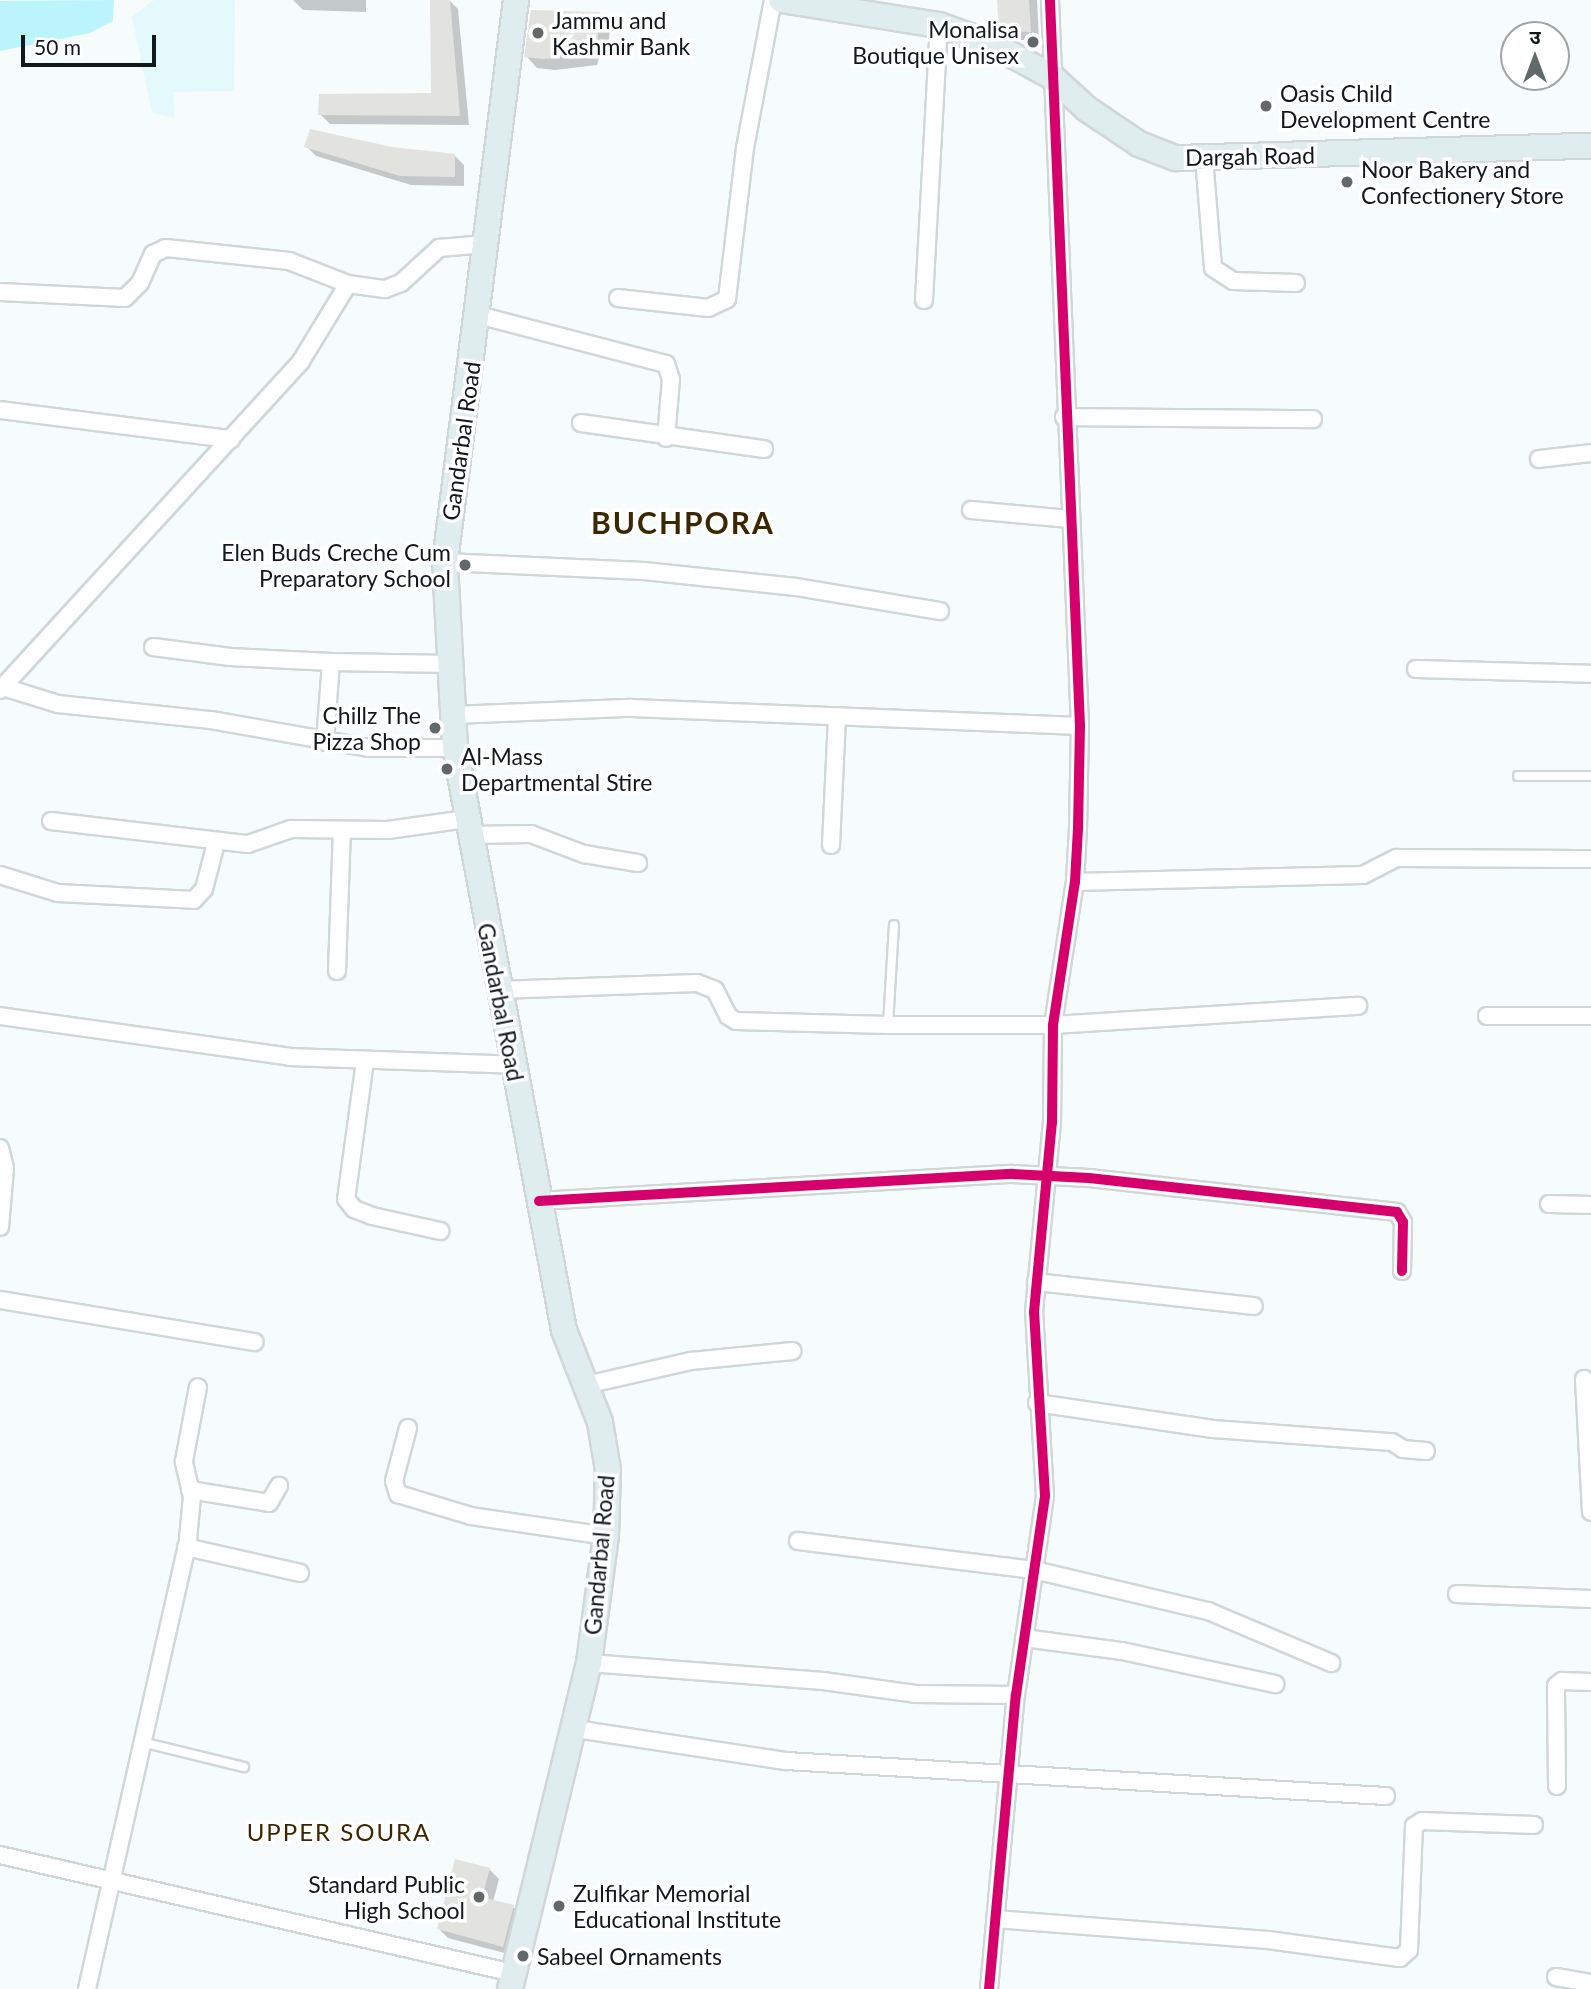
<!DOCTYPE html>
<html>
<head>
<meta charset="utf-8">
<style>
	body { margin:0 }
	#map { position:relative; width:1591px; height:1989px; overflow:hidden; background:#f6fbfc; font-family:Lato,"Noto Sans Devanagari",sans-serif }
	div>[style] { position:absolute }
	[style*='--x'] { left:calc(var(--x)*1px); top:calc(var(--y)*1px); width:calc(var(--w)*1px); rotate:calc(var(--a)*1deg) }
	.built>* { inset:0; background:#e4f9fc }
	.green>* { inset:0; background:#bbf5fb }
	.shadow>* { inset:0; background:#0003 }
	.building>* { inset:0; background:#e2e2df }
	.roads { filter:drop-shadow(2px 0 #d0d7d8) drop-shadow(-2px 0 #d0d7d8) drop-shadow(0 2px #d0d7d8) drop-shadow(0 -2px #d0d7d8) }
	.service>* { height:8px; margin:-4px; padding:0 4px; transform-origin:4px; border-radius:4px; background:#fefeff }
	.minor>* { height:16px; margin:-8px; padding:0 8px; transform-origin:8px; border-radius:8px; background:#fefeff }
	.primary>* { height:24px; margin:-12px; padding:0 12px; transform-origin:12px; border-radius:12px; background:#dfedee }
	.cycleway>* { height:10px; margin:-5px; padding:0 5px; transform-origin:5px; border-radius:5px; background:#d6006c }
	.dots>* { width:19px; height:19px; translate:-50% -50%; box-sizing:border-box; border:4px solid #fff; border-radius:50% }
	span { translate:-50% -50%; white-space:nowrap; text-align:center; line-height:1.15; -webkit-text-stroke:7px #fff; paint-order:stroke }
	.poi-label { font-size:23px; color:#11191a }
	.left { translate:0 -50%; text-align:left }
	.right { translate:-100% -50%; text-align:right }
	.street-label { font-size:23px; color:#11191a }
	.neighbourhood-label { font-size:24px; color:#3d2602; letter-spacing:2px }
	.district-label { font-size:30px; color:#3d2602; font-weight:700; letter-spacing:2px }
	.north { position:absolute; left:1500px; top:21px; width:70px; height:70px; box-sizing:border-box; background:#fff; border:2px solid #a0a3a3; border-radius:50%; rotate:0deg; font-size:19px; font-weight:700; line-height:28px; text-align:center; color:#11191a }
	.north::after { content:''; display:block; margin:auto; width:24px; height:32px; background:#616869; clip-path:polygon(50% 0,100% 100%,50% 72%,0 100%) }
	.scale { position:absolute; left:21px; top:35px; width:135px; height:32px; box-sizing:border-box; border:4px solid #11191a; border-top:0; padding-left:9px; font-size:21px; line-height:24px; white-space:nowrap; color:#11191a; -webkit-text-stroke:5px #fff; paint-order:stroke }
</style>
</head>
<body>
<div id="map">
	<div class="built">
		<i style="clip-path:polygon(154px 0,235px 0,234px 91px,173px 92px,175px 118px,152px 113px,132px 17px)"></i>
	</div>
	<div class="green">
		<i style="clip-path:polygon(114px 0,113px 21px,90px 33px,0 51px,0 1px)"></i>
	</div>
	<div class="shadow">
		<i style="clip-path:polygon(293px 0,366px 0,366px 12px,303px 10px)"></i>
		<i style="clip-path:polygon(440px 0,449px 0,458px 9px,469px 125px,330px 124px,320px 114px,432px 94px)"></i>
		<i style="clip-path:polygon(999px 0,1037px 0,1039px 40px,1010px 40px,1001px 30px)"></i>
		<i style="clip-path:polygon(599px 14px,610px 25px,608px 55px,600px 55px,597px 65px,555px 70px,537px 68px,526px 56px)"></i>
		<i style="clip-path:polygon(306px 146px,454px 155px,464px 165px,464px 186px,411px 185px,316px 156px)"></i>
		<i style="clip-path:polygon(489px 1869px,499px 1879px,493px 1902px,513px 1907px,522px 1916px,512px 1955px,448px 1938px,439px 1929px)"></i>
	</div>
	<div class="building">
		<i style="clip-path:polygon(430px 0,450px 0,460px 116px,318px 115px,319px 94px,431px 93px)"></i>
		<i style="clip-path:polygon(997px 0,1029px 0,1031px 32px,999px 31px)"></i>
		<i style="clip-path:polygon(531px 10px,600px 12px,597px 44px,589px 44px,585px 54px,543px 59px,524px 57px)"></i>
		<i style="clip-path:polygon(310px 129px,392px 147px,455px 154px,455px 177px,400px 176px,304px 147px)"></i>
		<i style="clip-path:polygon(455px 1859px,490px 1868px,482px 1897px,514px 1905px,503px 1947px,437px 1929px)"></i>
	</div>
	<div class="roads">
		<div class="service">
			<i style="--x:1518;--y:776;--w:73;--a:0"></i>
			<i style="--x:888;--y:1025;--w:100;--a:-86.6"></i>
			<i style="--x:142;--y:1742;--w:105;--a:13.8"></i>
		</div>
		<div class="minor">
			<i style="--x:1204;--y:158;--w:110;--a:85.3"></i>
			<i style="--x:1213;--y:268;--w:24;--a:33"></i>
			<i style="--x:1233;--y:281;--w:63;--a:1.8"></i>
			<i style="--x:0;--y:292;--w:125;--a:2.7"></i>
			<i style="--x:125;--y:298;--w:21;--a:-45"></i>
			<i style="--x:140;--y:283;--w:32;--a:-66"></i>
			<i style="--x:153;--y:254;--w:14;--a:-25"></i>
			<i style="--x:166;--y:248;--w:124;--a:6"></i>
			<i style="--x:289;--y:261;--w:63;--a:21.3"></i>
			<i style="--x:348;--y:284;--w:37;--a:8"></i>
			<i style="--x:385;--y:289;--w:17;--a:-21"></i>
			<i style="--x:401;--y:283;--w:52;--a:-42.6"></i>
			<i style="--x:439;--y:248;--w:47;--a:-4.9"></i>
			<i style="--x:618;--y:298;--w:91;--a:6.3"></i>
			<i style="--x:708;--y:308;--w:21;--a:-25"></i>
			<i style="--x:727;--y:299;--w:152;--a:-83.2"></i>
			<i style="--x:745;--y:148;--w:151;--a:-79.3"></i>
			<i style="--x:924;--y:300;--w:275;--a:-86.9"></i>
			<i style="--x:478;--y:315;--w:194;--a:14.6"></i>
			<i style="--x:666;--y:364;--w:16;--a:72"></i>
			<i style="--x:671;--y:379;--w:59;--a:94.8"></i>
			<i style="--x:0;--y:410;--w:233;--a:7.2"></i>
			<i style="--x:1064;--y:417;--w:249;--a:0.5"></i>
			<i style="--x:581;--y:423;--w:185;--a:8.1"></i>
			<i style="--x:1539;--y:459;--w:52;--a:-6.6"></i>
			<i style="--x:971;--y:510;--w:99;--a:5.2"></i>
			<i style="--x:445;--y:562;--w:199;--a:2.6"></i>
			<i style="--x:644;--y:571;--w:153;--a:6"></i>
			<i style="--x:796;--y:587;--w:146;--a:9.5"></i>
			<i style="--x:153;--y:647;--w:78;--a:7.4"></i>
			<i style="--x:230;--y:657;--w:101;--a:2.8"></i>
			<i style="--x:1416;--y:669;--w:175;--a:1.6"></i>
			<i style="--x:3;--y:687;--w:58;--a:17.2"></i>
			<i style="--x:58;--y:704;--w:154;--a:6"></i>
			<i style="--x:211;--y:720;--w:160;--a:10"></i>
			<i style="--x:369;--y:748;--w:86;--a:0"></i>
			<i style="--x:0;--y:690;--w:446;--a:-47.5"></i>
			<i style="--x:301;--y:361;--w:90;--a:-58.6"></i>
			<i style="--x:453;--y:715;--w:178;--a:-2.3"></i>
			<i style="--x:631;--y:708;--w:449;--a:2.3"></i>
			<i style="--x:325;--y:742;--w:80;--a:-85.7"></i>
			<i style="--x:331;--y:662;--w:119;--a:1"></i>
			<i style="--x:51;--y:821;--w:198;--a:6.7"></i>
			<i style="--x:248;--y:844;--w:46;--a:-19.2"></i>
			<i style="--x:291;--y:829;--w:97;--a:0.6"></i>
			<i style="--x:388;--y:830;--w:79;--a:-8"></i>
			<i style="--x:469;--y:835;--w:62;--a:-0.9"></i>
			<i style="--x:531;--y:834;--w:57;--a:20.7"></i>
			<i style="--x:584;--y:854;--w:55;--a:9.5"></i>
			<i style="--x:831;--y:845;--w:129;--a:-87.3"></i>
			<i style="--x:0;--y:875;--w:61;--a:17.2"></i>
			<i style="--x:58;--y:893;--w:136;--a:2.9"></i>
			<i style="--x:194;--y:900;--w:15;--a:-48"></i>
			<i style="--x:204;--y:889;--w:48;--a:-75.4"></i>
			<i style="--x:1075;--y:882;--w:288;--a:-1.4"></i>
			<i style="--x:1363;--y:875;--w:38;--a:-27"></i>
			<i style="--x:1397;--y:858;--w:194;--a:0.3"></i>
			<i style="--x:337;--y:971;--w:141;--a:-88"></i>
			<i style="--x:498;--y:990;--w:199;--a:-2"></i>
			<i style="--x:697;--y:983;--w:19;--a:21"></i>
			<i style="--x:715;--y:990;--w:29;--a:63"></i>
			<i style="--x:728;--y:1016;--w:9;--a:32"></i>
			<i style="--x:736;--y:1021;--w:152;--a:1.5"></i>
			<i style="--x:888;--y:1025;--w:165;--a:0"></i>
			<i style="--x:1053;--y:1025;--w:306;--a:-3.6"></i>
			<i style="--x:0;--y:1016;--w:293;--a:8"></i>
			<i style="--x:290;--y:1057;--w:224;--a:2"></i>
			<i style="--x:1487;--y:1016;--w:104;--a:0"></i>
			<i style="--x:365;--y:1061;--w:139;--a:97.8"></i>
			<i style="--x:346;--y:1199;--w:13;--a:51"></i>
			<i style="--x:354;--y:1209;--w:19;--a:21"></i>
			<i style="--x:372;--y:1216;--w:70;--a:12.4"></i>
			<i style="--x:0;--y:1148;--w:21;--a:76"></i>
			<i style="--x:5;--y:1168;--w:59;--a:94.8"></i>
			<i style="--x:539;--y:1201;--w:474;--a:-3.3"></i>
			<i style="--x:1012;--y:1174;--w:77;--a:3"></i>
			<i style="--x:1089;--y:1178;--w:310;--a:6.3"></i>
			<i style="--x:1397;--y:1212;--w:12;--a:59"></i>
			<i style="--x:1403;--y:1222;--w:49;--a:91.2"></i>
			<i style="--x:1549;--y:1204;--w:42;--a:1.4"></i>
			<i style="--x:1036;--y:1282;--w:219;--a:6.3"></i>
			<i style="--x:0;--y:1300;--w:258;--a:9.4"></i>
			<i style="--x:1584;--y:1379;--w:133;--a:87"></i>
			<i style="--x:586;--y:1385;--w:108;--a:-12.9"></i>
			<i style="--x:691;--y:1361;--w:102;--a:-5.6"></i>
			<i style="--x:1037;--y:1403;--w:178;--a:8.4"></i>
			<i style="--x:1213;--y:1429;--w:179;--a:4.2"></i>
			<i style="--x:1392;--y:1442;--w:13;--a:32"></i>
			<i style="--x:1403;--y:1449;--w:23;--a:5"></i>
			<i style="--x:408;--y:1428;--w:55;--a:104.8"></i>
			<i style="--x:394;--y:1481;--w:14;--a:73"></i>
			<i style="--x:398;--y:1494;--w:76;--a:16.8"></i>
			<i style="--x:471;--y:1516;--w:136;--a:8.4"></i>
			<i style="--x:190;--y:1490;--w:80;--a:9.3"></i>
			<i style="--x:269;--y:1503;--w:20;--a:-60"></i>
			<i style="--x:798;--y:1541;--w:238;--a:7"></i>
			<i style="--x:1034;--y:1570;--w:179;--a:13.3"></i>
			<i style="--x:1208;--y:1611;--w:134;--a:22.9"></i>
			<i style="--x:186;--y:1547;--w:117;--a:12.8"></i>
			<i style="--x:1457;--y:1594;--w:134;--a:2.1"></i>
			<i style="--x:1024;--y:1638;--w:99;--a:7.6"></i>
			<i style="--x:1122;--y:1651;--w:157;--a:12.2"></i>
			<i style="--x:589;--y:1663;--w:235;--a:4.4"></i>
			<i style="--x:823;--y:1681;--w:93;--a:8"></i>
			<i style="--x:915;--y:1694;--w:101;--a:0.6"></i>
			<i style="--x:576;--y:1729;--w:212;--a:8.7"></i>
			<i style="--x:786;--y:1761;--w:601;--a:3.34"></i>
			<i style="--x:1557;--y:1786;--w:100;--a:-90.6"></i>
			<i style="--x:1556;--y:1686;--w:8;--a:-40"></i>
			<i style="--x:1562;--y:1681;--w:29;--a:2"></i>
			<i style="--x:0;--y:1855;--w:526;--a:12.95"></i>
			<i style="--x:995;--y:1919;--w:274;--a:4.4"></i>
			<i style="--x:1268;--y:1940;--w:133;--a:7.8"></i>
			<i style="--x:1400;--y:1958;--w:12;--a:-42"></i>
			<i style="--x:1409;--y:1950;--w:124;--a:-87.7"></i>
			<i style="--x:1414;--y:1826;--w:9;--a:-32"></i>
			<i style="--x:1422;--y:1821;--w:112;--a:2"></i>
			<i style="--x:1556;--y:1977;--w:36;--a:10"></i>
			<i style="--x:87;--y:1989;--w:461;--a:-77.3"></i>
			<i style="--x:188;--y:1539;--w:42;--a:-84.6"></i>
			<i style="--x:192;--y:1497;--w:37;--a:-103"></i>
			<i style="--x:184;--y:1461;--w:75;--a:-79.3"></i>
			<i style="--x:989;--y:1989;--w:295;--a:-84.8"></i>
			<i style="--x:1016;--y:1695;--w:201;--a:-81.7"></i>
			<i style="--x:1045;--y:1496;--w:184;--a:-93.4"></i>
			<i style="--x:1034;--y:1312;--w:190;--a:-84.6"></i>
			<i style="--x:1052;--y:1123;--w:98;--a:-89.4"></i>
			<i style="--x:1053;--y:1025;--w:145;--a:-81.3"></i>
			<i style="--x:1075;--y:882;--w:53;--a:-86.8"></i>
			<i style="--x:1078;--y:829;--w:103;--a:-88.9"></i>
			<i style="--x:1080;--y:726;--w:727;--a:-92.37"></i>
		</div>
		<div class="primary">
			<i style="--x:781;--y:0;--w:160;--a:9"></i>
			<i style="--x:939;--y:25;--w:56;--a:19.7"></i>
			<i style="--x:992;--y:44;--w:67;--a:28.5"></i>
			<i style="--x:1051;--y:76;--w:49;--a:42.5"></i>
			<i style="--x:1087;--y:109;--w:63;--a:33.9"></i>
			<i style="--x:1139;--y:144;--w:40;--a:21"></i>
			<i style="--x:1176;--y:158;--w:415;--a:-1.7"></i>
			<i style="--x:510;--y:1989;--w:335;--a:-76.4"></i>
			<i style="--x:589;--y:1663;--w:128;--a:-82.4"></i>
			<i style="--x:606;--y:1536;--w:66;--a:-88.3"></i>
			<i style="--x:608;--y:1470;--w:49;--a:-99.5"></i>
			<i style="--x:600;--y:1422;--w:99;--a:-111.4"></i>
			<i style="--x:564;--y:1330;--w:592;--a:-100.61"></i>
			<i style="--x:455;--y:748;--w:186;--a:-93.1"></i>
			<i style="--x:445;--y:562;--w:566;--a:-82.8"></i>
		</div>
	</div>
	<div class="cycleway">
		<i style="--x:539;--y:1201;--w:474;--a:-3.3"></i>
		<i style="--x:1012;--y:1174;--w:77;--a:3"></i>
		<i style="--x:1089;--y:1178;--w:310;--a:6.3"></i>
		<i style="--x:1397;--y:1212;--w:12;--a:59"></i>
		<i style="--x:1403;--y:1222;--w:49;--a:91.2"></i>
		<i style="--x:989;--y:1989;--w:295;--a:-84.8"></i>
		<i style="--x:1016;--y:1695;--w:201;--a:-81.7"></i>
		<i style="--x:1045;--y:1496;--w:184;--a:-93.4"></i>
		<i style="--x:1034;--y:1312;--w:190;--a:-84.6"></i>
		<i style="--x:1052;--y:1123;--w:98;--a:-89.4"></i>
		<i style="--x:1053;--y:1025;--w:145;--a:-81.3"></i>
		<i style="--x:1075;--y:882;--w:53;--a:-86.8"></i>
		<i style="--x:1078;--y:829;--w:103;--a:-88.9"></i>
		<i style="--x:1080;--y:726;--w:727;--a:-92.37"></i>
	</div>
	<div class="dots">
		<i style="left:538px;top:33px;background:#616869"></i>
		<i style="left:1033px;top:42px;background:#616869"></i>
		<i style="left:1266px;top:106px;background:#616869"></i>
		<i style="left:1347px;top:182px;background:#616869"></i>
		<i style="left:465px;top:565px;background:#616869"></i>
		<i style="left:435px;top:728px;background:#616869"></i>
		<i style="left:447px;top:769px;background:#616869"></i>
		<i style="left:479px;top:1897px;background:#616869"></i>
		<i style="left:559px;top:1906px;background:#616869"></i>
		<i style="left:523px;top:1956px;background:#616869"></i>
	</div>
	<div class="poi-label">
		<span class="left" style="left:552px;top:33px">Jammu and<br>Kashmir Bank</span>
		<span class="right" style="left:1019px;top:42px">Monalisa<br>Boutique Unisex</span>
		<span class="left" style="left:1280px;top:106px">Oasis Child<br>Development Centre</span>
		<span class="left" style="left:1361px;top:182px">Noor Bakery and<br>Confectionery Store</span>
		<span class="right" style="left:451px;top:565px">Elen Buds Creche Cum<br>Preparatory School</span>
		<span class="right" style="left:421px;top:728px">Chillz The<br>Pizza Shop</span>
		<span class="left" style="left:461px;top:769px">Al-Mass<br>Departmental Stire</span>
		<span class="right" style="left:465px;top:1897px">Standard Public<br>High School</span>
		<span class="left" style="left:573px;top:1906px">Zulfikar Memorial<br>Educational Institute</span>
		<span class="left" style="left:537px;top:1956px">Sabeel Ornaments</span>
	</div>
	<div class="street-label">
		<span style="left:1250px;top:156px;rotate:-1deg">Dargah Road</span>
		<span style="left:461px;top:441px;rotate:-82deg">Gandarbal Road</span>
		<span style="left:501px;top:1002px;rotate:79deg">Gandarbal Road</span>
		<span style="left:599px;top:1555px;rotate:-85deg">Gandarbal Road</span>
	</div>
	<div class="neighbourhood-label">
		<span style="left:339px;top:1832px">UPPER SOURA</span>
	</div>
	<div class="district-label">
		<span style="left:683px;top:522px">BUCHPORA</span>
	</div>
	<div class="north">उ</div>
	<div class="scale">50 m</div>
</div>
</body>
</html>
